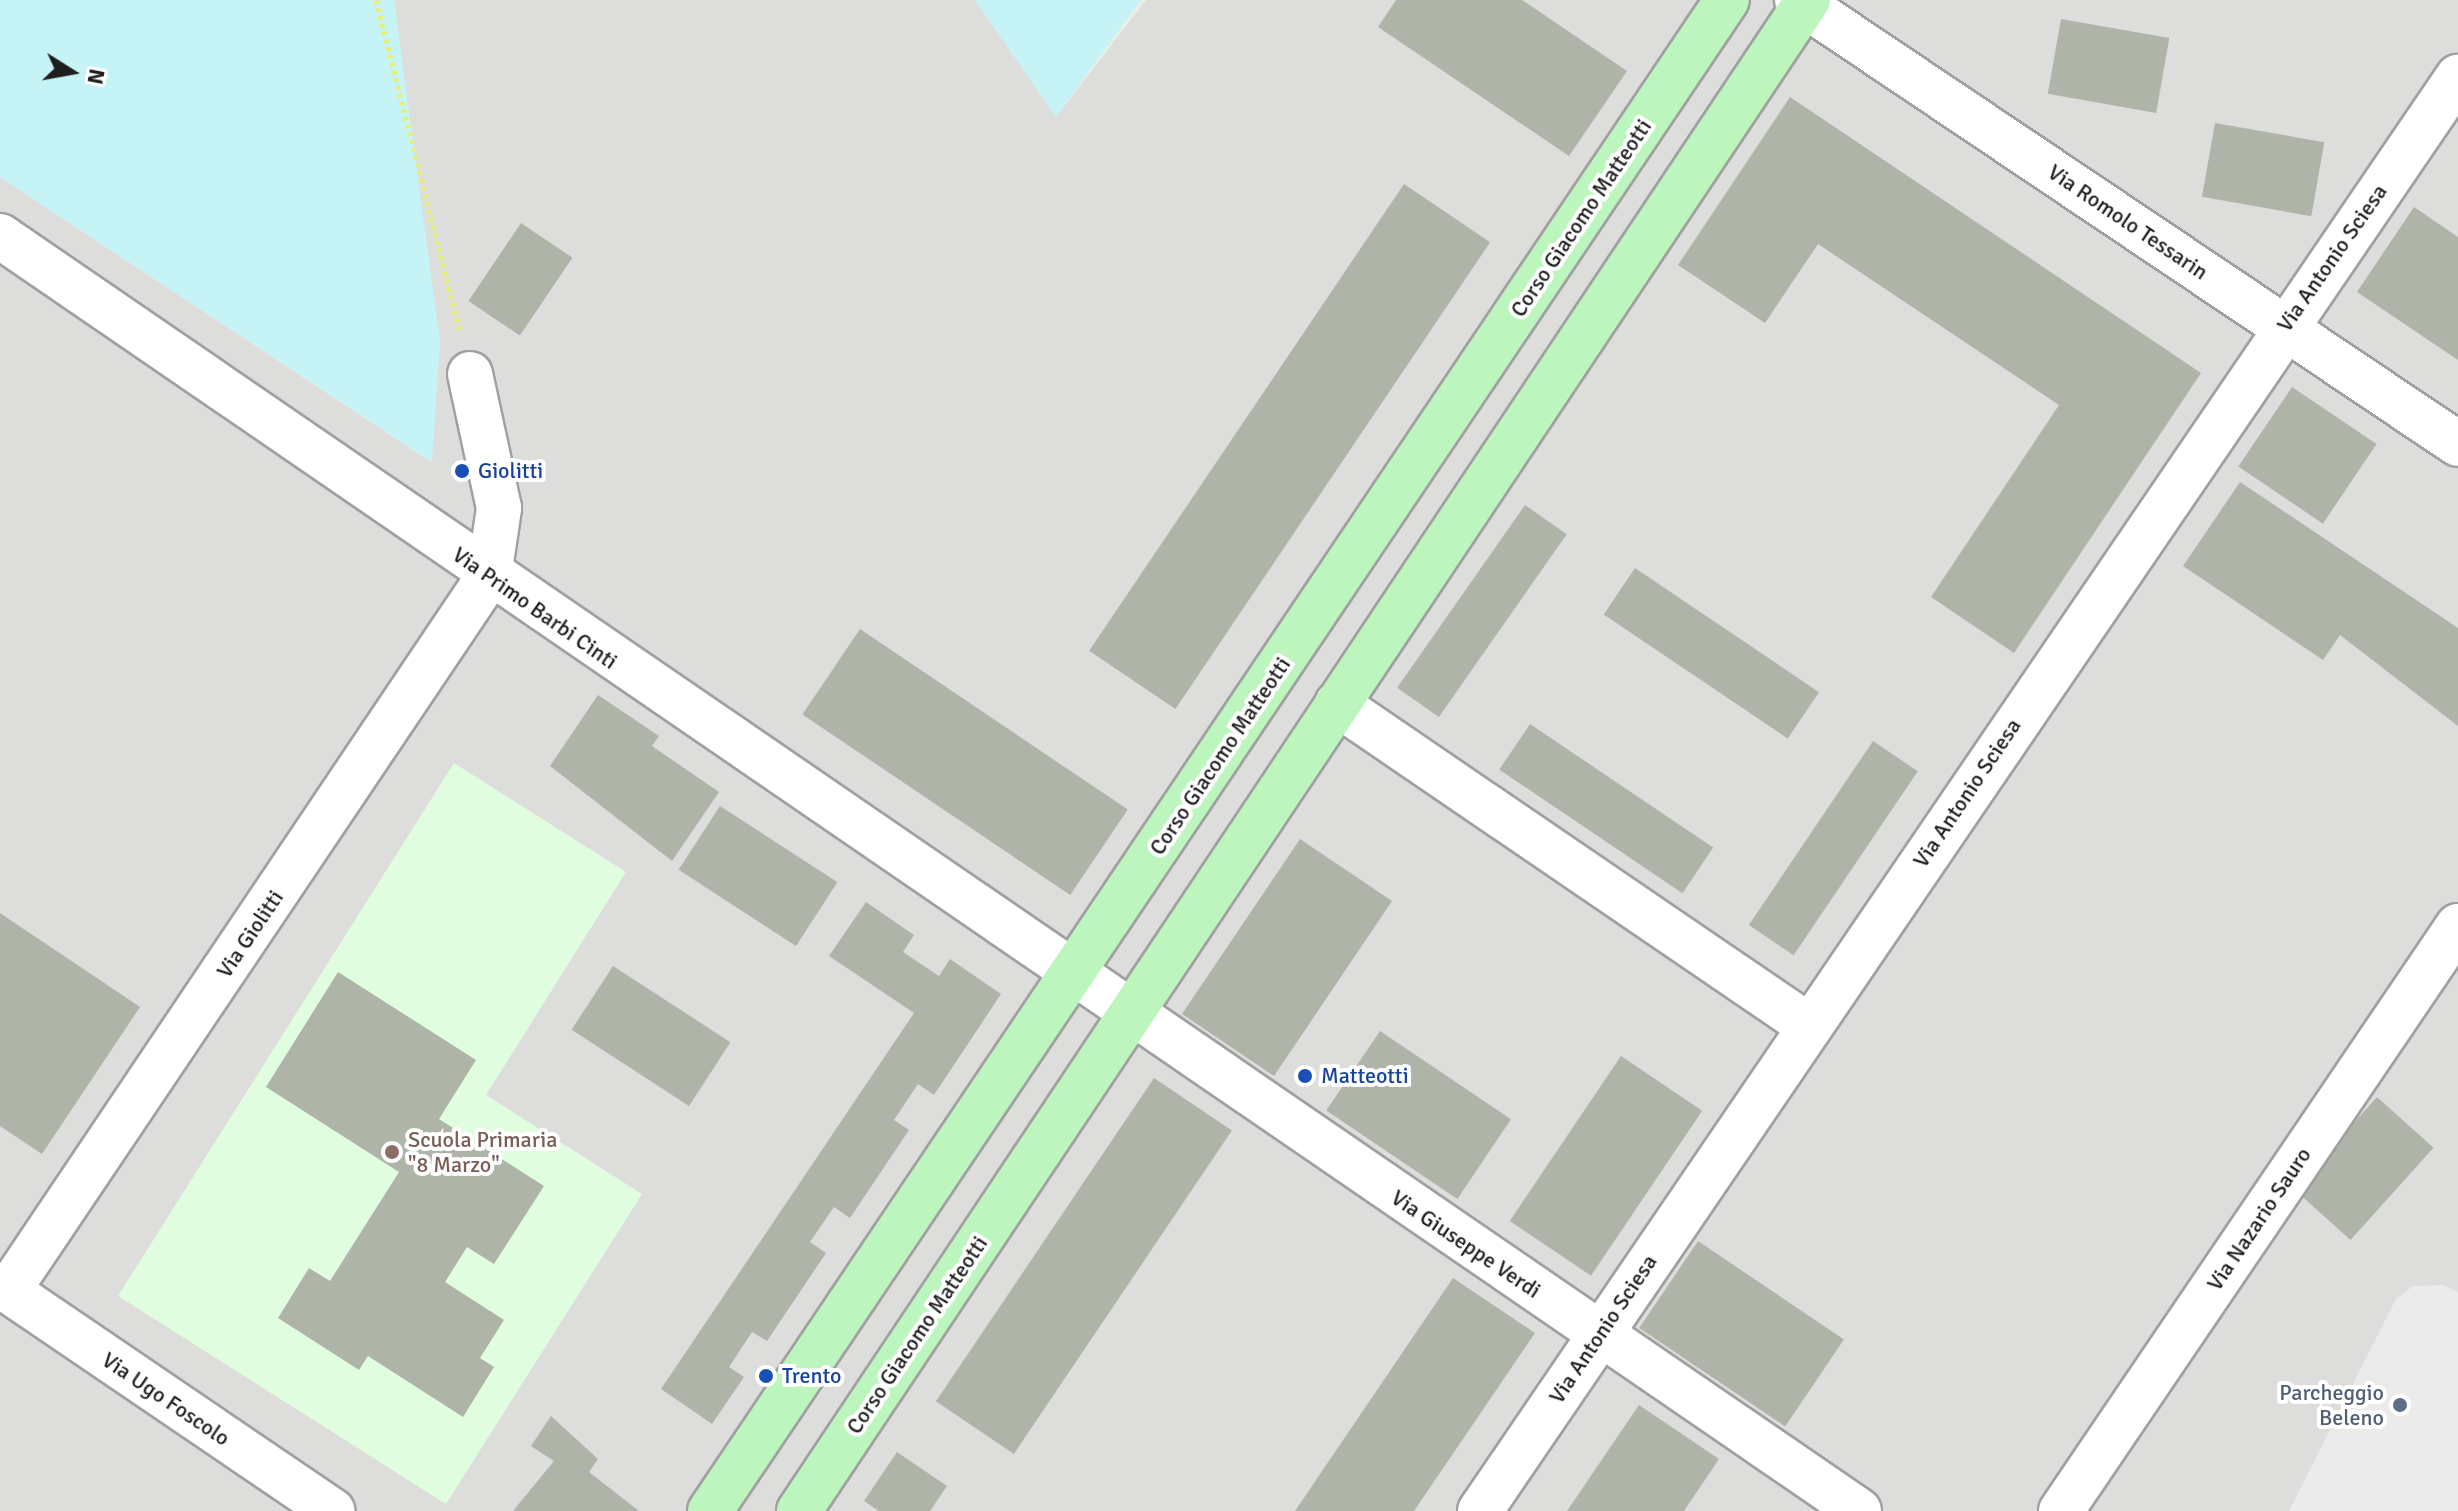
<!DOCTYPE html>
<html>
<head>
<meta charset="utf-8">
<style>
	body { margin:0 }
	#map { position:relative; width:2458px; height:1511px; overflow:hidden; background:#e9efe5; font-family:Signika,sans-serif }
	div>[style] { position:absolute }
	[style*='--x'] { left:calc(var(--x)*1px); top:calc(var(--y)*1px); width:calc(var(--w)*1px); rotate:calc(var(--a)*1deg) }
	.residential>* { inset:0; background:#dddddc }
	.education>* { inset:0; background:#e1fde0 }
	.park>* { inset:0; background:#c6f3f6 }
	.parking>* { inset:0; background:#ebebeb }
	.building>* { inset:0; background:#afb4a8; transform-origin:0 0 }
	.path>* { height:5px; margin-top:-2.5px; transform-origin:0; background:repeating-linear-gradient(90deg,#e7f075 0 4px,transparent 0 8px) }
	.roads { filter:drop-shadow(2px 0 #a0a0a0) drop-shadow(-2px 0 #a0a0a0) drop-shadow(0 2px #a0a0a0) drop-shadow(0 -2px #a0a0a0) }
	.street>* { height:44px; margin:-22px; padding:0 22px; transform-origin:22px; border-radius:22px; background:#fff }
	.secondary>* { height:44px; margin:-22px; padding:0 22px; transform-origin:22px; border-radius:22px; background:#bdf5be }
	.dots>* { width:22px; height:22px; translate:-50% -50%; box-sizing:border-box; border:4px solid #fff; border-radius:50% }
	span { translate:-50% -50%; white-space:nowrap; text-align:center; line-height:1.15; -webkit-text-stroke:8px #fff; paint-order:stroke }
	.street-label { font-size:22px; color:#1f1f1f }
	.transit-label { font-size:22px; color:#164399 }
	.left { translate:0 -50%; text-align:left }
	.education-label { font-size:22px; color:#785e54 }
	.service-label { font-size:22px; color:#4e5e75 }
	.right { translate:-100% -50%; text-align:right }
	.north { position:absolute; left:32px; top:32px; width:80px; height:80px; -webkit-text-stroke:6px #fff; paint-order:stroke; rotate:101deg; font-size:22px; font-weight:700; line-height:32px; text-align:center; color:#1f1f1f }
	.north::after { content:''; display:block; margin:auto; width:28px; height:36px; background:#1f1f1f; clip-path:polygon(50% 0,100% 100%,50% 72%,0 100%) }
</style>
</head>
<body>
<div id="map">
	<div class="residential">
		<i style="clip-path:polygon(389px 0,975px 0,1056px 117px,1146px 0,2458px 0,2458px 1511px,0 1511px,0 177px,431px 462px)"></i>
	</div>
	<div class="education">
		<i style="clip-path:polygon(454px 763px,626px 872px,486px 1095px,642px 1194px,446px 1504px,118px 1296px)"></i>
	</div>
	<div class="park">
		<i style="clip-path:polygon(0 0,394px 0,440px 342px,432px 462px,0 177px)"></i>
		<i style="clip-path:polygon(975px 0,1141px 0,1056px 117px)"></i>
	</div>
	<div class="parking">
		<i style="clip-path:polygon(2444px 1285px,2458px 1292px,2458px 1511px,2289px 1511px,2396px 1299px,2413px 1286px)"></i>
	</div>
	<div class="building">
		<i style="clip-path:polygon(1396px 0,1522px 0,1627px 71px,1569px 156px,1378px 27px)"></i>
		<i style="left:2061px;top:19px;width:110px;height:76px;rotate:10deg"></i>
		<i style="clip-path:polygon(1790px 97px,2201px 373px,2014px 653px,1931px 597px,2059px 405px,1818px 244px,1765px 323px,1678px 265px)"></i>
		<i style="left:2215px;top:123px;width:111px;height:75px;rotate:10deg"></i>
		<i style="left:1404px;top:184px;width:104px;height:563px;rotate:34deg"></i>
		<i style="clip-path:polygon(2414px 207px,2458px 237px,2458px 360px,2357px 292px)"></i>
		<i style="left:521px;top:223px;width:62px;height:94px;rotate:34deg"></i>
		<i style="left:2292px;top:387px;width:102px;height:96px;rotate:34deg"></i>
		<i style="clip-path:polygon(2240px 482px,2458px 628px,2458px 726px,2340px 635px,2323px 660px,2183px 566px)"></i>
		<i style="left:1525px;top:505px;width:51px;height:223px;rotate:35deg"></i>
		<i style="left:1635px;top:568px;width:222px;height:56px;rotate:34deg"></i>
		<i style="left:860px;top:629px;width:323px;height:103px;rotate:34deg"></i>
		<i style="clip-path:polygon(598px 695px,659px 736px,652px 746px,719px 792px,672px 861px,550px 766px)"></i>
		<i style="left:1530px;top:724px;width:221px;height:55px;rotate:34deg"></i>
		<i style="left:1873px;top:741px;width:54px;height:222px;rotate:34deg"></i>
		<i style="left:720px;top:806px;width:140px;height:76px;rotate:33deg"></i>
		<i style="left:1300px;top:839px;width:111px;height:211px;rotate:34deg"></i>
		<i style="clip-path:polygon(866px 902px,914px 935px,903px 952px,939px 976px,950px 959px,1001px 994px,934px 1095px,918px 1084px,894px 1120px,909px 1130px,850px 1218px,834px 1207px,810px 1242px,826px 1253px,767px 1341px,752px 1332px,729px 1367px,744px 1377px,712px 1424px,661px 1389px,914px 1013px,829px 956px)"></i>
		<i style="clip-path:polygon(0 913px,140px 1007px,42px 1154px,0 1126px)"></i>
		<i style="left:613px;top:966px;width:140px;height:76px;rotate:33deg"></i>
		<i style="clip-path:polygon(338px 972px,476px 1060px,439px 1119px,544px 1186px,494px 1264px,467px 1247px,445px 1282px,504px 1320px,480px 1358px,494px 1367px,463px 1417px,368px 1356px,359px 1370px,278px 1318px,309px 1268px,330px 1281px,399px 1172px,266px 1087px)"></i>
		<i style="left:1380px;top:1031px;width:158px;height:96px;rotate:34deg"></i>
		<i style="left:1621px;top:1056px;width:98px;height:199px;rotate:34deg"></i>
		<i style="left:1154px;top:1078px;width:94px;height:390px;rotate:34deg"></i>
		<i style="left:2377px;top:1097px;width:76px;height:124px;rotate:42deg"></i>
		<i style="left:1698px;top:1241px;width:176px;height:105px;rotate:34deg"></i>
		<i style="clip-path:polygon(1453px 1278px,1535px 1333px,1414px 1511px,1295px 1511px)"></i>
		<i style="clip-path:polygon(1639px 1405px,1719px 1459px,1684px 1511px,1567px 1511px)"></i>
		<i style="clip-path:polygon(551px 1416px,598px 1459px,589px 1472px,639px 1511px,513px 1511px,554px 1461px,531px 1446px)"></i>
		<i style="clip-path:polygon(897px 1452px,947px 1486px,930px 1511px,879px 1511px,864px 1501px)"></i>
	</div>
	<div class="path">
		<i style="--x:376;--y:0;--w:343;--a:75.8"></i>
	</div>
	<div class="roads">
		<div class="street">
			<i style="--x:1797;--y:0;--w:796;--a:33.89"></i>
			<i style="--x:0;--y:236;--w:2254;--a:34.44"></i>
			<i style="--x:1337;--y:704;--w:571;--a:34.3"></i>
			<i style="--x:0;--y:1285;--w:402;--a:34.2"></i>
			<i style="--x:8;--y:1291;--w:862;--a:-56.07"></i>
			<i style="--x:489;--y:576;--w:69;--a:-81.6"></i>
			<i style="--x:499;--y:508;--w:137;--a:-102.2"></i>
			<i style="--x:1480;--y:1511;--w:1736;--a:-55.71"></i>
			<i style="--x:2061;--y:1511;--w:707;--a:-55.84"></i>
		</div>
		<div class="secondary">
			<i style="--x:710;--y:1511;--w:1821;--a:-56.06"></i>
			<i style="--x:799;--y:1511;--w:1817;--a:-56.27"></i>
		</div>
	</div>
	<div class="dots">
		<i style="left:462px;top:471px;background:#1a4fb4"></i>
		<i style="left:1305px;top:1076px;background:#1a4fb4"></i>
		<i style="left:392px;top:1152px;background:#8d6e63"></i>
		<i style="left:766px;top:1376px;background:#1a4fb4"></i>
		<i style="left:2400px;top:1405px;background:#5c6f8a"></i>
	</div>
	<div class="street-label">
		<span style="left:1581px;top:218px;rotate:-56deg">Corso Giacomo Matteotti</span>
		<span style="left:2128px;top:222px;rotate:34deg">Via Romolo Tessarin</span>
		<span style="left:2332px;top:258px;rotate:-55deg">Via Antonio Sciesa</span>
		<span style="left:535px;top:608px;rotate:35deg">Via Primo Barbi Cinti</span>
		<span style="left:1220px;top:756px;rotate:-56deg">Corso Giacomo Matteotti</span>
		<span style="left:1967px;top:793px;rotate:-56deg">Via Antonio Sciesa</span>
		<span style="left:250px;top:934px;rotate:-56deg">Via Giolitti</span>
		<span style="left:2259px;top:1219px;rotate:-56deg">Via Nazario Sauro</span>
		<span style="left:1466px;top:1244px;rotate:34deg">Via Giuseppe Verdi</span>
		<span style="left:1603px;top:1329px;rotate:-56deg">Via Antonio Sciesa</span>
		<span style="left:917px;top:1335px;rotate:-56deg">Corso Giacomo Matteotti</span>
		<span style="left:166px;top:1399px;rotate:34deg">Via Ugo Foscolo</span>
	</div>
	<div class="transit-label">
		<span class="left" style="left:478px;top:471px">Giolitti</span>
		<span class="left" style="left:1321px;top:1076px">Matteotti</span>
		<span class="left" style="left:782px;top:1376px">Trento</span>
	</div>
	<div class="education-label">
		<span class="left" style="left:408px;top:1152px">Scuola Primaria<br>"8 Marzo"</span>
	</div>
	<div class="service-label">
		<span class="right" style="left:2384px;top:1405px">Parcheggio<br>Beleno</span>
	</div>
	<div class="north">N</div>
</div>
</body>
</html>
